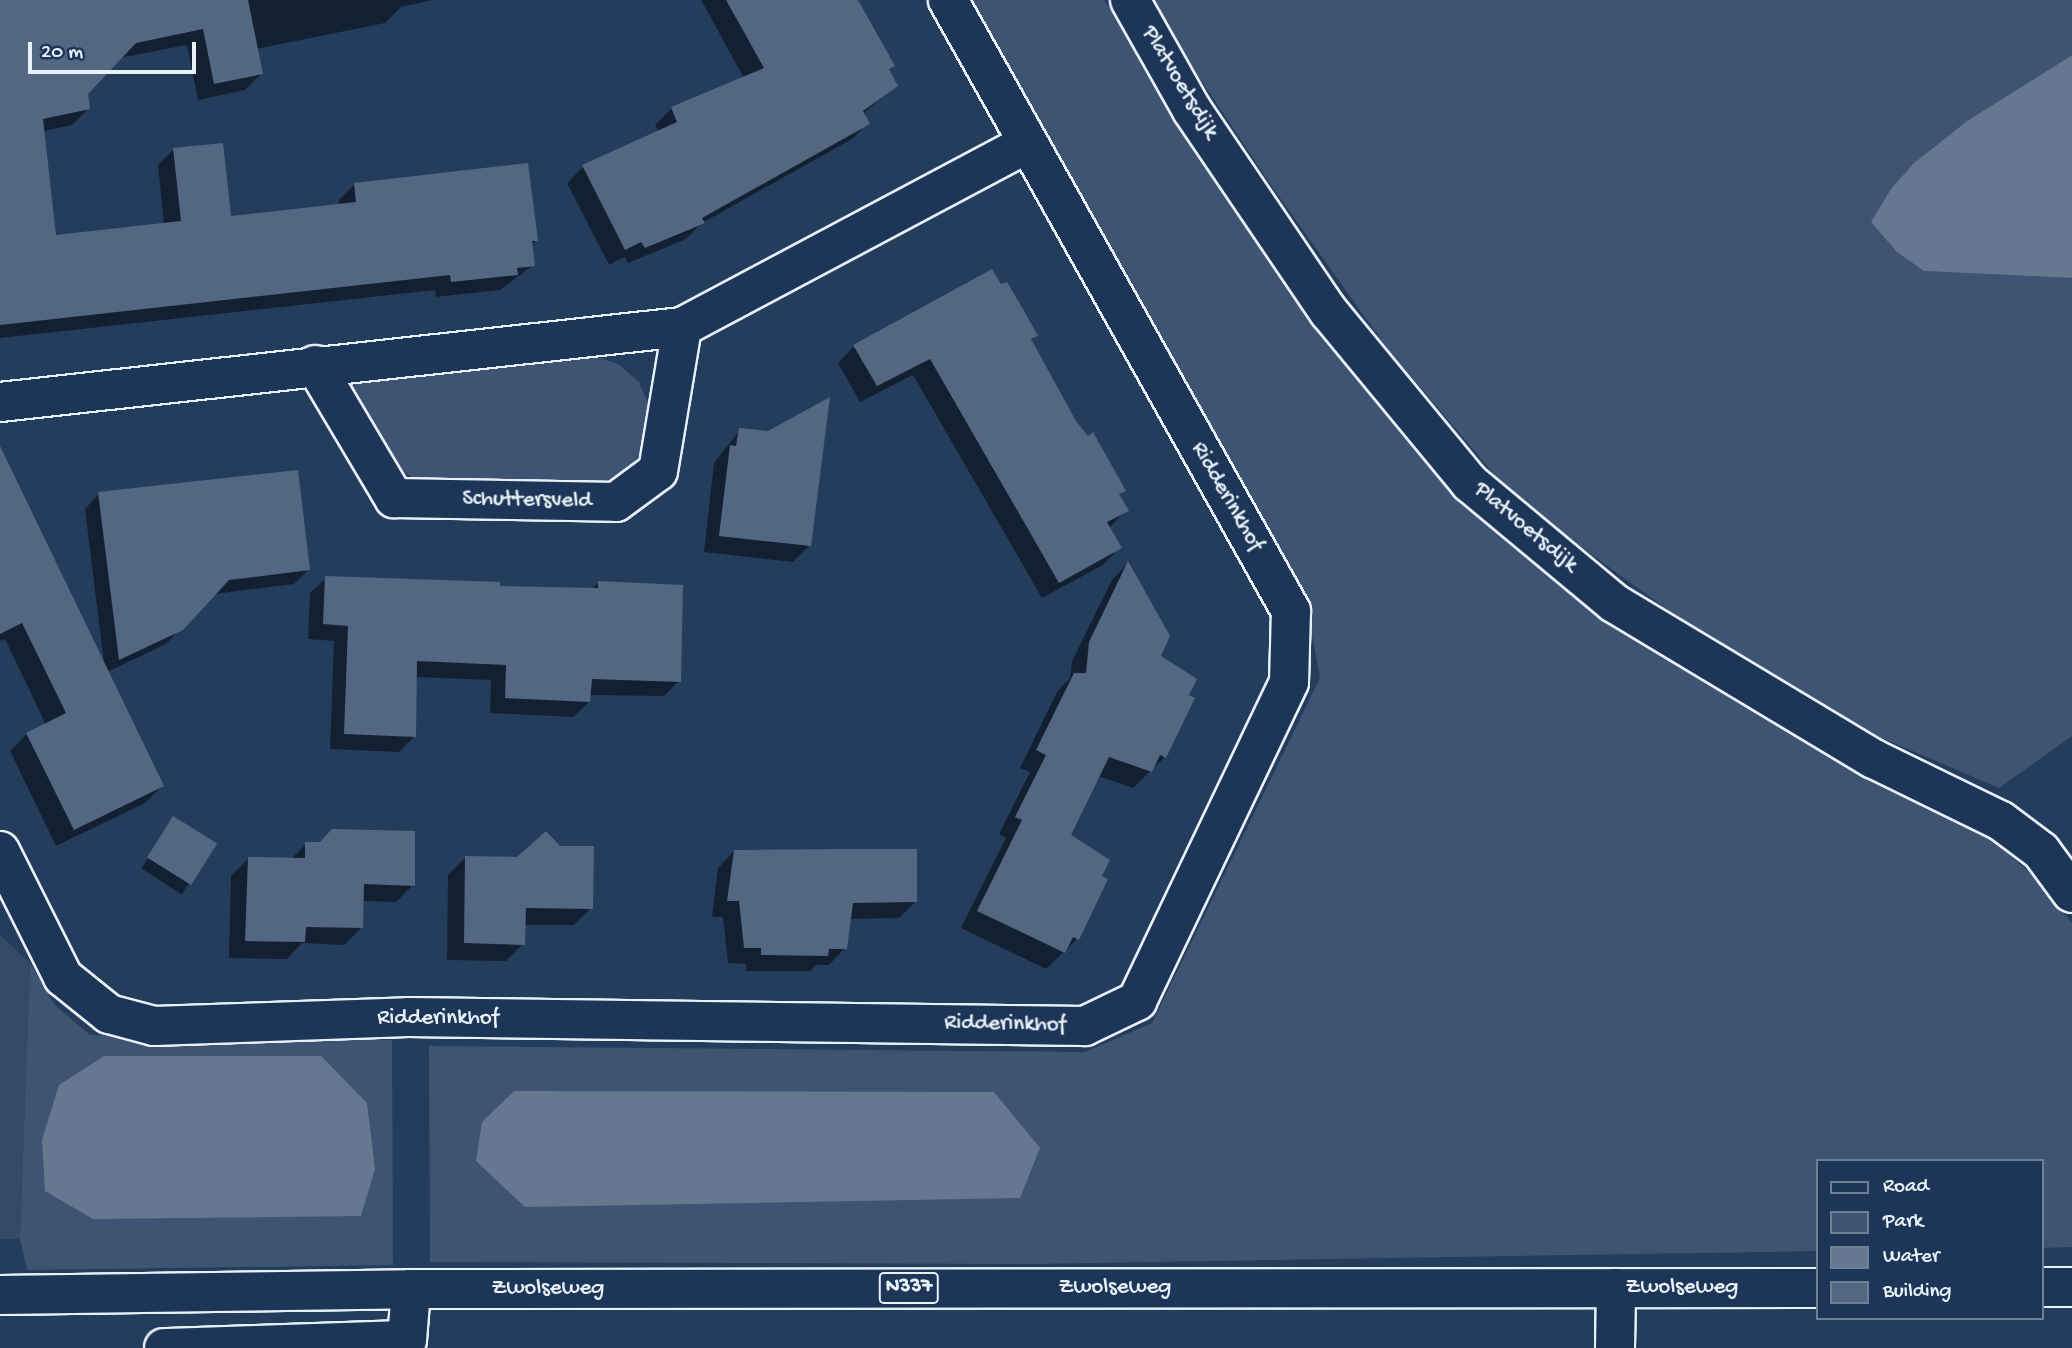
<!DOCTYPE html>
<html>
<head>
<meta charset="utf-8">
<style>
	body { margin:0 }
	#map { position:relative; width:2072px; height:1348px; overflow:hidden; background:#253d5d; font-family:"Gochi Hand",sans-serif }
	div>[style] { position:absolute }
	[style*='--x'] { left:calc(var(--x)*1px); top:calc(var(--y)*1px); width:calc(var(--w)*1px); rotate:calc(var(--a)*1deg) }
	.built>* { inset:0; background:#334a68 }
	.green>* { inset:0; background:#3e5472 }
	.water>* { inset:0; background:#657890 }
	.shadow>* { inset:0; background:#0007; transform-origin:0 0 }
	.building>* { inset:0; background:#536782; transform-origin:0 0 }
	.roads { filter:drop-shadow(2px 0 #e8f1f8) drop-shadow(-2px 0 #e8f1f8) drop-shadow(0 2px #e8f1f8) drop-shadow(0 -2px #e8f1f8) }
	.minor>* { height:38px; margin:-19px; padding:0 19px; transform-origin:19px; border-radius:19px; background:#1d3557 }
	.primary>* { height:38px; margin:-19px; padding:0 19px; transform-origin:19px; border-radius:19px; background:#1d3557 }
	span { translate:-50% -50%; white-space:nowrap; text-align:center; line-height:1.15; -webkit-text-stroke:6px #1d3557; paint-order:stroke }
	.shield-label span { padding:2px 5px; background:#1d3557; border:2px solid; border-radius:5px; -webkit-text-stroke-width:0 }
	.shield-label { font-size:21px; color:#e8f1f8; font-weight:700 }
	.street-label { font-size:23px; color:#e8f1f8 }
	.legend { position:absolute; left:1816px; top:1159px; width:228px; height:161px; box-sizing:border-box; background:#1d3557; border:2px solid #6e8097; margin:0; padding:9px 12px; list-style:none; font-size:21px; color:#e8f1f8 }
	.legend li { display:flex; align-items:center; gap:14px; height:35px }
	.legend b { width:35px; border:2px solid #6e8097 }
	.scale { position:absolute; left:28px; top:42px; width:168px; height:32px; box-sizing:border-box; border:4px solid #e8f1f8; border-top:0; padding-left:9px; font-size:21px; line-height:24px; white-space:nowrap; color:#e8f1f8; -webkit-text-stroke:5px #1d3557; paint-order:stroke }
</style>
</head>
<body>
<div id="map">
	<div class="built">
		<i style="clip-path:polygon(0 935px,30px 963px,20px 1239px,0 1239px)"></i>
	</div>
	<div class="green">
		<i style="clip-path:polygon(961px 0,1104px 0,1278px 260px,1573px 586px,1970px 822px,2034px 876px,2072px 923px,2072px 1247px,2042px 1248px,2042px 1161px,1818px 1161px,1818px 1251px,1033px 1264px,430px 1262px,429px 1046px,1085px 1052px,1152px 1023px,1320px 678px,1311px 630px)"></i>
		<i style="clip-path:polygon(1147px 0,2072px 0,2072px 55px,1967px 121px,1914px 163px,1924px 271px,2072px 278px,2072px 736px,1999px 788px,1847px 723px,1704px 636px,1515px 499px,1387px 348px,1275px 191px)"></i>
		<i style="clip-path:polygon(585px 353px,618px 364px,639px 382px,648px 403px,649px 441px,630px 467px,607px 482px,572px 487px,417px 481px,398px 467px,352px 392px,351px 383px)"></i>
		<i style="clip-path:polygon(30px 963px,55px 1005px,90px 1035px,392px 1040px,393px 1265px,27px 1270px,20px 1239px)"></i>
	</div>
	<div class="water">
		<i style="clip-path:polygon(2072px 55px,2072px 278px,1924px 271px,1897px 252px,1871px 222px,1891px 189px,1914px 163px,1967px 121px)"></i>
		<i style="clip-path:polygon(104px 1056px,321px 1056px,367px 1103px,375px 1169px,361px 1216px,93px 1219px,45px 1191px,42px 1140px,59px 1085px)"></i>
		<i style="clip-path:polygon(514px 1091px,994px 1092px,1040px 1148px,1020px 1198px,525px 1207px,476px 1161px,482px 1122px)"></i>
	</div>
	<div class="shadow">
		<i style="clip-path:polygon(0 0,432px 0,401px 7px,385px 23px,256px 49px,261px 74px,245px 90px,198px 100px,187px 45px,119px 58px,86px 94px,89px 108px,72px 125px,25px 135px,0 83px)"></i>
		<i style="clip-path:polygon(701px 0,846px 0,893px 66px,888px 70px,896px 85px,863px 114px,868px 123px,852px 139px,702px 223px,686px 239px,628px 263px,625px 257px,609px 265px,567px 183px,583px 167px,659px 132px,655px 125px,672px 108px,744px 78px)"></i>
		<i style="clip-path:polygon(174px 149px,229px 218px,339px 206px,339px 200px,355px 184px,536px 240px,531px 245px,533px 265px,500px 290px,436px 297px,435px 290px,0 338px,0 168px,55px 237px,164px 225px,158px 165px)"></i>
		<i style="clip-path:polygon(1036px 336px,1030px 341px,1075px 421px,1123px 490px,1118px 495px,1126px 510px,1110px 527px,1119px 548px,1103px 565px,1042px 598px,913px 375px,860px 402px,838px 363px,854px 346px)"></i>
		<i style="clip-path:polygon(740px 430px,809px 546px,793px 562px,704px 552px,714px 463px)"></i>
		<i style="clip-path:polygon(99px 494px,308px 570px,294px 584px,214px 594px,166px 644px,107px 672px,162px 786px,145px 803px,56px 846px,10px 751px,27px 734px,46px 725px,5px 639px,0 641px,0 515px,104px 664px,85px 509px)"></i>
		<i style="clip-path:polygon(1128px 563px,1159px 656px,1165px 757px,1133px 788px,1098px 776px,1069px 836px,1077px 939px,1046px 969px,961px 928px,1006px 838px,999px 834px,1030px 772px,1020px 768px,1057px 692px,1070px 678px,1072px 661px,1112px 580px)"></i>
		<i style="clip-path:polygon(326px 578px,498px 588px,592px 589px,598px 583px,679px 681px,664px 696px,589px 695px,589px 702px,573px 717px,490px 713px,491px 680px,415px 677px,414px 737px,399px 752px,330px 749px,334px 641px,308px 639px,310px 593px)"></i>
		<i style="left:174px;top:818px;width:48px;height:60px;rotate:33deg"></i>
		<i style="clip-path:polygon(306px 844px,413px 885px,396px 902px,362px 901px,361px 928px,344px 945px,302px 943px,287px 959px,229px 958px,231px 876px,249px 858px,290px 860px)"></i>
		<i style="clip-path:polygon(734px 851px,915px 902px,899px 918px,849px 919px,845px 948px,829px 965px,816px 965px,810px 971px,746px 971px,746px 964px,728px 963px,723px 917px,712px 917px,718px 868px)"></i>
		<i style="clip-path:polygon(465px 858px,591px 908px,574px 925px,524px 925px,523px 944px,506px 961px,447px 960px,448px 875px)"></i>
	</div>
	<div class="building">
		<i style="clip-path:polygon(0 0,248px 0,263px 74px,214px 84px,203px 29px,136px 43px,88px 94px,90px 109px,43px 119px,56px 235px,181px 221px,173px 148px,223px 143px,231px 216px,356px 202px,354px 183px,528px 163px,538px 241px,532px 241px,535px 266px,517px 268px,518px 275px,451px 282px,450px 275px,0 325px)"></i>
		<i style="clip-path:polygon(726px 0,858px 0,895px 66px,889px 69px,898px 86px,863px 111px,870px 124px,702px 218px,705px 223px,645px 248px,641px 242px,625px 250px,582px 165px,677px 122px,671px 107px,764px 68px)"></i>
		<i style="clip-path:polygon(992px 269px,1001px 284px,1007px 282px,1023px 309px,1038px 336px,1031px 339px,1076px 421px,1088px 436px,1093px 432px,1126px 491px,1119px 494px,1129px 511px,1107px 522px,1122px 548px,1059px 583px,930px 359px,877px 386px,853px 345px)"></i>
		<i style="clip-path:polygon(830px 397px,811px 546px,719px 536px,730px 445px,736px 446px,739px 428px,768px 431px)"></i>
		<i style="clip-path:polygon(0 446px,164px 786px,74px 830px,26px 733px,66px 713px,22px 623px,0 634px)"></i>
		<i style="clip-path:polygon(298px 470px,310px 570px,229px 580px,183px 630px,119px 660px,98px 492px)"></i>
		<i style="clip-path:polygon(1128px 561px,1170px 636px,1161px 656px,1197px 679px,1189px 695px,1195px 698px,1166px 758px,1160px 755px,1152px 772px,1109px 757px,1071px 835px,1110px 860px,1102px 876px,1108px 879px,1079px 940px,1073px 937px,1065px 953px,977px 911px,1022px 820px,1015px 817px,1046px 755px,1036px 750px,1074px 673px,1086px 673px,1089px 642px)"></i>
		<i style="clip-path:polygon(325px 576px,500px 582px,500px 586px,598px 588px,598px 581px,683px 585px,681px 682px,592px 679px,590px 702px,505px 698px,506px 665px,417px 661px,416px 737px,344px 734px,348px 626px,323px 624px)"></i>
		<i style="left:173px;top:816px;width:52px;height:49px;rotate:32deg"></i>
		<i style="clip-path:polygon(332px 829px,415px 831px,415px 886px,364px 884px,363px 928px,306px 927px,305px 942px,245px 941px,248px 857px,305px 858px,305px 842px,320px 842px)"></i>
		<i style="clip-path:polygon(546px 831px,560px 846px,594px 846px,593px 909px,526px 908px,525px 945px,464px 943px,465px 856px,517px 857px)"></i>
		<i style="clip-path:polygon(846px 849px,917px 849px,917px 902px,853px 903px,847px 949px,829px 949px,828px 956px,761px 955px,761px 948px,744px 948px,739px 901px,727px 901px,734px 850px)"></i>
	</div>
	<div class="roads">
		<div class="minor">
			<i style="--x:1130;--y:0;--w:126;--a:60.6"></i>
			<i style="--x:1192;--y:110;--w:244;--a:55.9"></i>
			<i style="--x:1329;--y:312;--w:222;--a:50.5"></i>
			<i style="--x:1470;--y:483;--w:187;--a:39.8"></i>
			<i style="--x:1614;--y:603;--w:303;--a:31"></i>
			<i style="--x:1874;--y:759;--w:141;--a:26"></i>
			<i style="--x:2001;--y:821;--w:50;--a:36.9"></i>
			<i style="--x:2041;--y:851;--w:52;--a:53.6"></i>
			<i style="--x:315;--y:365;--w:155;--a:59.3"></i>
			<i style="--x:394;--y:498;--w:222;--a:1"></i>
			<i style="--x:616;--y:502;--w:52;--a:-36.4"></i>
			<i style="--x:658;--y:471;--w:146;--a:-80.5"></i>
			<i style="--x:0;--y:402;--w:686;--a:-6.28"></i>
			<i style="--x:682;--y:327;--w:390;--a:-28"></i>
			<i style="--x:0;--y:851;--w:141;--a:63.4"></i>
			<i style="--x:63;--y:977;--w:59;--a:38.8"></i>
			<i style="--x:109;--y:1014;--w:47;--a:14.9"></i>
			<i style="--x:154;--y:1026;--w:254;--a:-2"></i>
			<i style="--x:408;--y:1017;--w:677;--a:0.76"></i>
			<i style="--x:1085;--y:1026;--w:58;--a:-25.7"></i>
			<i style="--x:1137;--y:1001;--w:353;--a:-64.5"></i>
			<i style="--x:1289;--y:682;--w:71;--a:-88.4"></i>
			<i style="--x:1291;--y:611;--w:701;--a:-119.31"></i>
			<i style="--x:164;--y:1348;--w:243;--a:-1.9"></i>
			<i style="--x:407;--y:1340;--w:51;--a:-85.5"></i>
			<i style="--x:1615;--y:1348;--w:60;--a:-89"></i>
		</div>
		<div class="primary">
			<i style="--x:2042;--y:1287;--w:30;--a:0"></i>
			<i style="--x:0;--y:1295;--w:411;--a:-0.8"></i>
			<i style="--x:411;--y:1289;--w:1407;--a:-0.04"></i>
		</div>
	</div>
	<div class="shield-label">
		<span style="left:909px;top:1288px">N337</span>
	</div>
	<div class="street-label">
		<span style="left:1179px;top:83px;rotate:59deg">Platvoetsdijk</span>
		<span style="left:1226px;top:497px;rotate:60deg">Ridderinkhof</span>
		<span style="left:527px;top:501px;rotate:1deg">Schuttersveld</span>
		<span style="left:1525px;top:528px;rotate:40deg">Platvoetsdijk</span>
		<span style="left:438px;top:1019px">Ridderinkhof</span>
		<span style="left:1005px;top:1025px;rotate:1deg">Ridderinkhof</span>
		<span style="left:1115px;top:1288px">Zwolseweg</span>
		<span style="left:1682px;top:1288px">Zwolseweg</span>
		<span style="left:548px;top:1289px">Zwolseweg</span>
	</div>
	<ul class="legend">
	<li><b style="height:9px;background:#1d3557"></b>Road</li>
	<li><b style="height:19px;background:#3e5472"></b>Park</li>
	<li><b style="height:19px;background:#657890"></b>Water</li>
	<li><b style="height:19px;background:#536782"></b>Building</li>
	</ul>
	<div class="scale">20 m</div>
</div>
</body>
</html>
